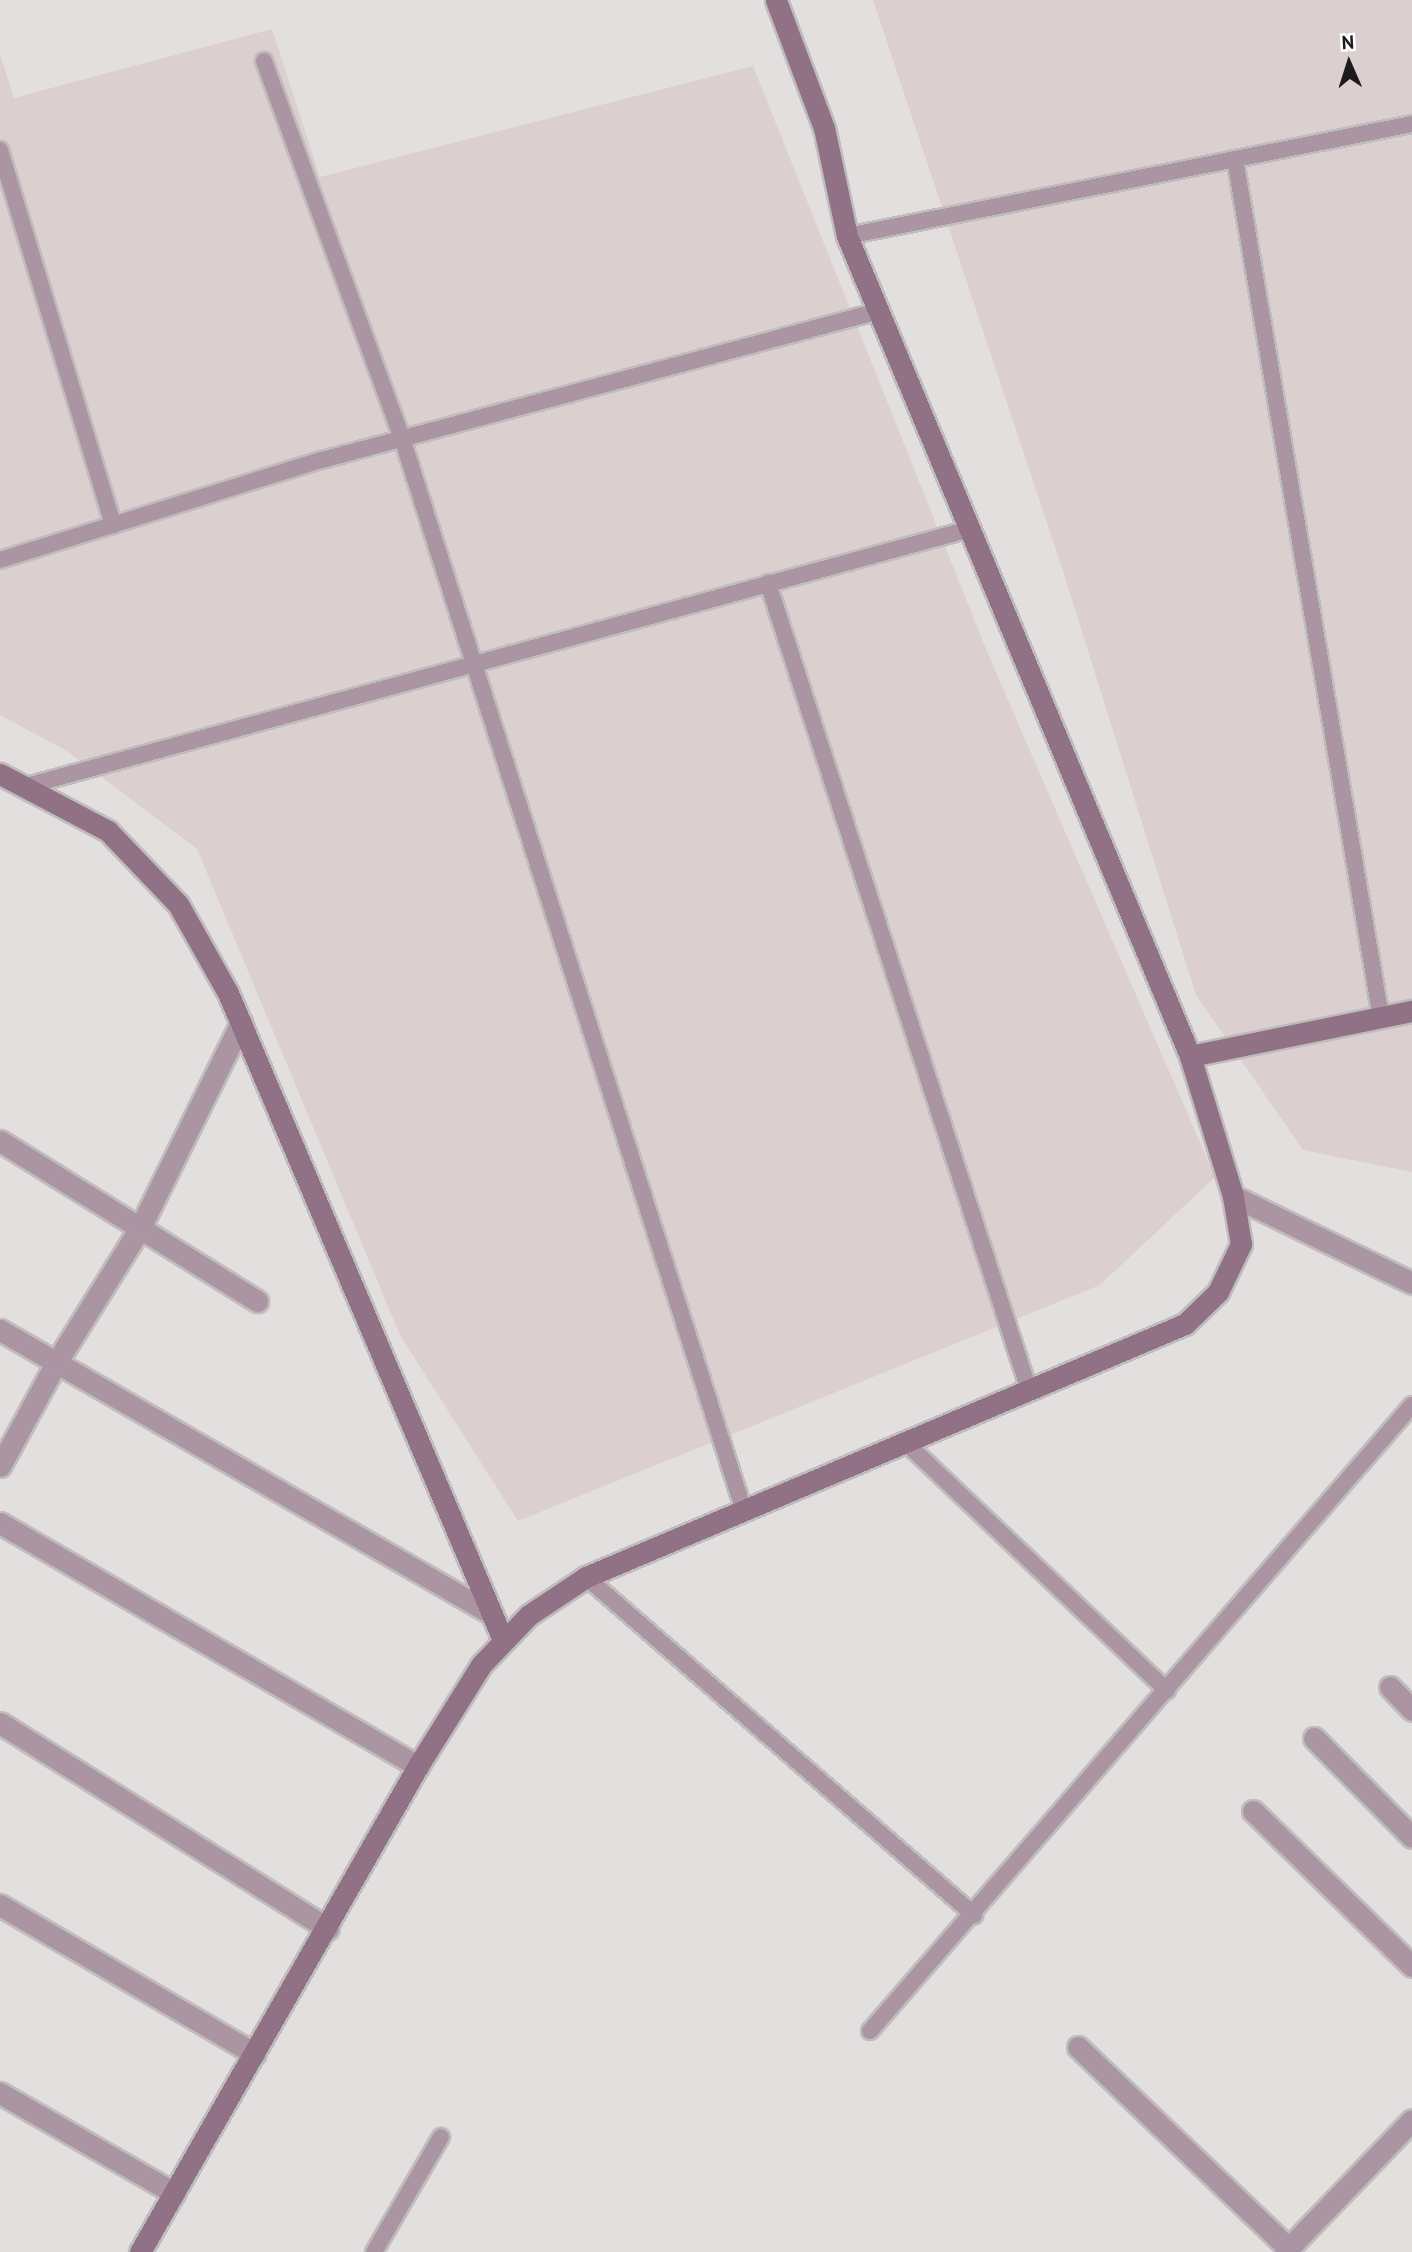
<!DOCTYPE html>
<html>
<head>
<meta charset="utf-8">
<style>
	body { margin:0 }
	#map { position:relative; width:1412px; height:2252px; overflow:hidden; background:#e3dfdf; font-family:"PT Sans",sans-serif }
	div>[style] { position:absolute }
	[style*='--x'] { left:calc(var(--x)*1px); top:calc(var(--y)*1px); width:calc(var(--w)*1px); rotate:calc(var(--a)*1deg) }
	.built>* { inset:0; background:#dccfd0 }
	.roads { filter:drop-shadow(2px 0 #bfbcbc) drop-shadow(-2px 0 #bfbcbc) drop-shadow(0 2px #bfbcbc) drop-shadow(0 -2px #bfbcbc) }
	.lane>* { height:16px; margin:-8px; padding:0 8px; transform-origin:8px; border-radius:8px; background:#ac95a3 }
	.street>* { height:21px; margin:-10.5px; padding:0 10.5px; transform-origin:10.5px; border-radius:10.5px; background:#ac95a3 }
	.secondary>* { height:21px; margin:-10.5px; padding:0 10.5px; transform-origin:10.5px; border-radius:10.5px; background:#917185 }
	span { translate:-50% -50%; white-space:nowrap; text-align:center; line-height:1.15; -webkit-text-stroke:5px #fff; paint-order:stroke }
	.north { position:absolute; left:1314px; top:28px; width:70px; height:70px; -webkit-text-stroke:5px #fff; paint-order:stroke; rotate:357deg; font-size:19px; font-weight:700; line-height:28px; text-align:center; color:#1c1a1a }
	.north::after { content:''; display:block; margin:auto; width:24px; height:32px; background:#1c1a1a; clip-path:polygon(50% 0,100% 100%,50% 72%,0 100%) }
</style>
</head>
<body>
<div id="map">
	<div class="built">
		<i style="clip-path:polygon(873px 0,1412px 0,1412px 1172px,1303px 1150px,1196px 995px,1062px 568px)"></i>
		<i style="clip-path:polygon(272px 29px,320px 177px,753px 66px,988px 654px,1215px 1177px,1100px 1285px,518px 1521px,400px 1335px,197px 849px,67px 751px,0 715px,0 54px,14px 98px)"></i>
	</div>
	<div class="roads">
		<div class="lane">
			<i style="--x:264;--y:61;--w:401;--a:69.9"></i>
			<i style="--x:402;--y:438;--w:1126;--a:72.32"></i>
			<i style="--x:0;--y:150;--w:392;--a:73.2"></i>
			<i style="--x:1235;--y:159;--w:871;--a:80.35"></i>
			<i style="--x:847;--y:236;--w:576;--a:-11.21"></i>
			<i style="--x:0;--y:560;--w:337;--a:-17.3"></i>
			<i style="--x:322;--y:460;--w:577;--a:-14.98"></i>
			<i style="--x:768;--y:583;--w:848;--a:72.08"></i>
			<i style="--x:23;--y:787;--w:982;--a:-15.24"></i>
			<i style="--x:905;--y:1442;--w:361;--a:43.5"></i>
			<i style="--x:586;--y:1577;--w:515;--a:41.06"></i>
			<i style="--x:870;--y:2031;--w:828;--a:-49.11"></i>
			<i style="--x:374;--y:2252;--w:133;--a:-59.8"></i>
		</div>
		<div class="street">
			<i style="--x:0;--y:1141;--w:303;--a:31.9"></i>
			<i style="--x:1233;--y:1196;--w:199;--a:25.9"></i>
			<i style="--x:0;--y:1330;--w:568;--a:30"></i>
			<i style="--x:0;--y:1466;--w:117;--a:-61.5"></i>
			<i style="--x:56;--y:1363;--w:159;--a:-58.1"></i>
			<i style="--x:140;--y:1228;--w:229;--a:-63.8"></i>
			<i style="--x:0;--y:1523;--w:484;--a:30.2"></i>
			<i style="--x:1390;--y:1687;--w:32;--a:46"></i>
			<i style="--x:0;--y:1723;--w:387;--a:32.1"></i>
			<i style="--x:1314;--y:1738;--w:139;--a:45.3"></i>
			<i style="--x:1253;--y:1811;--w:222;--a:44.3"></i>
			<i style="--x:0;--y:1905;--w:295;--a:30.3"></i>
			<i style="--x:1078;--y:2047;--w:291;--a:43.7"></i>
			<i style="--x:0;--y:2093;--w:201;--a:29.9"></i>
			<i style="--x:1285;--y:2252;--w:183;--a:-46.1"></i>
		</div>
		<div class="secondary">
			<i style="--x:0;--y:774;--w:122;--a:27.8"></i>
			<i style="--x:108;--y:831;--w:101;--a:46.2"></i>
			<i style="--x:178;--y:904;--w:102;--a:60.7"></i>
			<i style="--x:228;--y:993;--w:703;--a:66.97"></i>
			<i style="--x:1190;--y:1056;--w:227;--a:-11.5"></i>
			<i style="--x:140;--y:2252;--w:560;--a:-60.23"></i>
			<i style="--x:418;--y:1766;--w:119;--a:-58"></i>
			<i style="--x:481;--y:1665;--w:69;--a:-46.2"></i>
			<i style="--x:529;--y:1615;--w:69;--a:-33.7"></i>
			<i style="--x:586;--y:1577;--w:650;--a:-22.9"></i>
			<i style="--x:1185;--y:1324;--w:46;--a:-44.1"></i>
			<i style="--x:1218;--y:1292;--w:53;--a:-64.4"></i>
			<i style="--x:1241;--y:1244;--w:49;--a:-99.5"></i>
			<i style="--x:1233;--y:1196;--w:146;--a:-107.1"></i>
			<i style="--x:1190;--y:1056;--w:889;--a:-112.7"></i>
			<i style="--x:847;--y:236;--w:110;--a:-102"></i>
			<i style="--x:824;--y:128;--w:137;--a:-110.6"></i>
		</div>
	</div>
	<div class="north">N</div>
</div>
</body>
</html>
